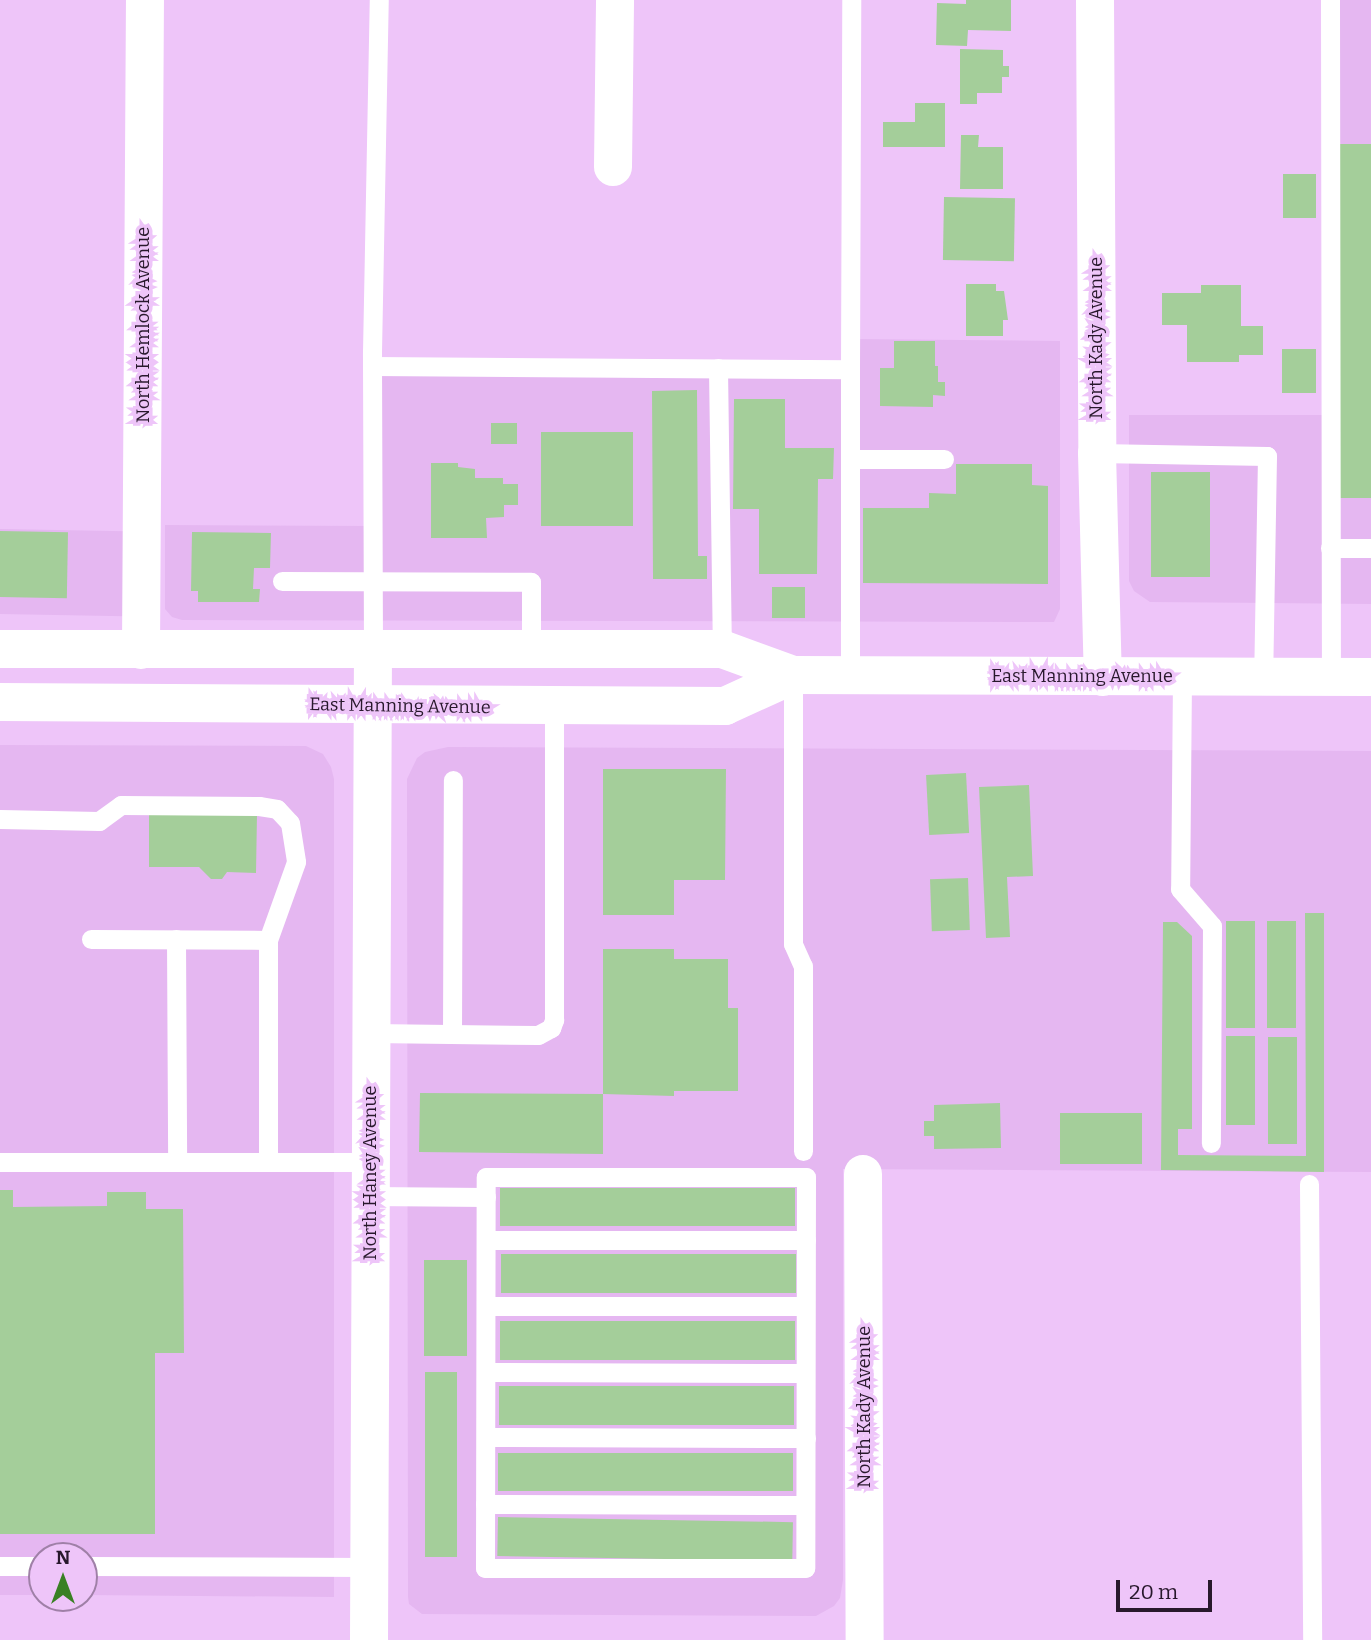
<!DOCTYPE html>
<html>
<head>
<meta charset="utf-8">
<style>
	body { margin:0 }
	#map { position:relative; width:1371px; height:1640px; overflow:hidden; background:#eec5f9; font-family:Bitter,serif }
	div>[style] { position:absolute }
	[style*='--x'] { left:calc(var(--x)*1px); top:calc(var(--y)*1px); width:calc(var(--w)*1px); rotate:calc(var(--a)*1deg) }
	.built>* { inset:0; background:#e5b7f1; transform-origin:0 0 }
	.building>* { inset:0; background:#a4ce9a; transform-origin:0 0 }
	.lane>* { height:19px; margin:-9.5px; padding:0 9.5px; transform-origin:9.5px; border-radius:9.5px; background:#fff }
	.street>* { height:38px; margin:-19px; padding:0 19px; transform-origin:19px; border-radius:19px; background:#fff }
	.secondary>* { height:38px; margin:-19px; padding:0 19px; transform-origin:19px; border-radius:19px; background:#fff }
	span { translate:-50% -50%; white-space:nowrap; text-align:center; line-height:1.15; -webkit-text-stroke:7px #eec5f9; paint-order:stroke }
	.street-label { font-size:18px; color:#28182c }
	.north { position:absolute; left:28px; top:1542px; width:70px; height:70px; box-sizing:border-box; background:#eec5f9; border:2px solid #9f80a7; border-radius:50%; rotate:0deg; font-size:19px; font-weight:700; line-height:28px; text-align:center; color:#28182c }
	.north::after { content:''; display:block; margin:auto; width:24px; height:32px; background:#398024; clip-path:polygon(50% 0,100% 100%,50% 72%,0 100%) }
	.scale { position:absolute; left:1116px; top:1580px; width:96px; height:32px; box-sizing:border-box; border:4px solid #28182c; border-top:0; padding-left:9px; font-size:21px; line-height:24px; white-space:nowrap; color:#28182c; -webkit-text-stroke:5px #eec5f9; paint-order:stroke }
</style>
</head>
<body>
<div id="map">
	<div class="built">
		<i style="clip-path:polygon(1330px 0,1371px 0,1371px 604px,1150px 602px,1134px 591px,1129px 581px,1129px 415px,1329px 415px)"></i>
		<i style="clip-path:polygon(850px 339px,1060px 341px,1060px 609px,1054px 622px,182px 620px,172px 617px,165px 609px,165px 525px,372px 526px,372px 366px,849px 369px)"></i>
		<i style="left:0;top:529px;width:127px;height:85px;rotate:1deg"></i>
		<i style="clip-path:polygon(0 745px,306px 746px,323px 754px,331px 767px,334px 779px,334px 1597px,84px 1595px,84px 1556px,42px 1556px,42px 1595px,0 1595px)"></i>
		<i style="clip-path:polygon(448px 747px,1371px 751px,1371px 1172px,843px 1169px,843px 1580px,840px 1598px,834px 1606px,816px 1616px,422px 1614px,409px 1604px,408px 1597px,407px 779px,417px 758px,425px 752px)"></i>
	</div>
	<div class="building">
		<i style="clip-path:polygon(966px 0,1011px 0,1011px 31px,968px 30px,967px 46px,936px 45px,937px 3px,966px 4px)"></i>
		<i style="clip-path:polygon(960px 49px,1003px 50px,1003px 66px,1009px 66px,1009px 77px,1002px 77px,1002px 93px,977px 93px,977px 104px,960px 104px)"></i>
		<i style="clip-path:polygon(915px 103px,945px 103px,945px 147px,883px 147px,883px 122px,915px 122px)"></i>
		<i style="clip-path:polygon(961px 135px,979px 135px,978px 147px,1003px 147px,1003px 189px,960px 189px)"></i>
		<i style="left:1371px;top:144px;width:354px;height:31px;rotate:90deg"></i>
		<i style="left:1283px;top:174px;width:33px;height:44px"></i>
		<i style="left:944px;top:197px;width:71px;height:63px;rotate:1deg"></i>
		<i style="clip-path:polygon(966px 284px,996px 284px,996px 291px,1004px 291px,1008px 320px,1003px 320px,1003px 336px,966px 336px)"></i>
		<i style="clip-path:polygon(1201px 285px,1241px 285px,1241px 326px,1263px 326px,1263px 355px,1239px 355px,1239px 362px,1187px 362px,1187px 325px,1162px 325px,1162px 293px,1201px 293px)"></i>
		<i style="clip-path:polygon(894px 341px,935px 341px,935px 366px,938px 366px,938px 382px,945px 382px,945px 396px,933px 395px,933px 407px,880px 406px,880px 368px,894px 368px)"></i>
		<i style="left:1282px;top:349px;width:34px;height:44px"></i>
		<i style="clip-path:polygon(697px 390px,698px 556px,707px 556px,707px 579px,653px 579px,652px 391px)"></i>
		<i style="clip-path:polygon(734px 399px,785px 399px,785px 448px,834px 448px,833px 479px,818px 479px,817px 574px,759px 574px,759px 509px,733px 509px)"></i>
		<i style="left:491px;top:423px;width:26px;height:21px"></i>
		<i style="left:541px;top:432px;width:92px;height:94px"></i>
		<i style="clip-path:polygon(431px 463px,458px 463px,458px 467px,475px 469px,475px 478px,503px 478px,503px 484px,518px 484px,518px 505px,504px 505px,504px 517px,486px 518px,487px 538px,431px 538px)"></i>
		<i style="clip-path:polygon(956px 464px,1032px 464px,1032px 485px,1048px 486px,1048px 584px,863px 583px,863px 508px,929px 508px,929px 493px,956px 494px)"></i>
		<i style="left:1151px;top:472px;width:59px;height:105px"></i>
		<i style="left:0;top:531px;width:68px;height:66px;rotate:1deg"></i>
		<i style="clip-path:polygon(192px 532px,271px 533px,270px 568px,254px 568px,253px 589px,260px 589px,259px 602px,198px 602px,198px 591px,191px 591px)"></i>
		<i style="left:772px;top:587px;width:33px;height:31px"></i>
		<i style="clip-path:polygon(603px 769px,726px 769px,725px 880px,674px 880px,674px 915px,603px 915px)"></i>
		<i style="left:966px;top:773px;width:60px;height:40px;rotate:87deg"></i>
		<i style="clip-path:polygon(1029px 785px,1033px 876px,1007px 877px,1010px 937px,986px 938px,979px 787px)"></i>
		<i style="clip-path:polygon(149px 814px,257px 814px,256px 873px,227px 872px,222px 879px,211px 879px,199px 867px,149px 867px)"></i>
		<i style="left:968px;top:878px;width:52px;height:38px;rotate:88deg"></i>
		<i style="clip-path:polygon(1305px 913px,1324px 913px,1324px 1172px,1161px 1170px,1163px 922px,1177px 922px,1192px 936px,1192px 1129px,1178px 1129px,1178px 1155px,1306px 1156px)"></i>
		<i style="left:1226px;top:921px;width:29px;height:107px"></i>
		<i style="left:1267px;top:921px;width:29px;height:107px"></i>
		<i style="clip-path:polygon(603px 949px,674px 949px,674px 959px,728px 959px,728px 1008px,738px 1008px,738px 1091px,674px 1091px,674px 1096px,603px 1094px,603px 1154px,419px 1152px,420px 1093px,603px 1094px)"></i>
		<i style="left:1226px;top:1036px;width:29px;height:89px"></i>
		<i style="left:1268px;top:1037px;width:29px;height:107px"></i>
		<i style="clip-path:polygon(1000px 1103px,1001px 1148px,934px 1149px,934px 1136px,924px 1136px,924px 1121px,934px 1121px,934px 1105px)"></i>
		<i style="left:1060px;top:1113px;width:82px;height:51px"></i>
		<i style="left:500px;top:1188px;width:295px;height:38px"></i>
		<i style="clip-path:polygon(0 1190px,13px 1190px,13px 1207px,107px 1206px,107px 1192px,146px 1192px,146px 1209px,183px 1209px,184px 1353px,155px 1353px,155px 1534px,0 1534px)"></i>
		<i style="left:501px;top:1254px;width:295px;height:39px"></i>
		<i style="left:424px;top:1260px;width:43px;height:96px"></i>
		<i style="left:500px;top:1321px;width:295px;height:39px"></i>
		<i style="left:425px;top:1372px;width:32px;height:185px"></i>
		<i style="left:499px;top:1386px;width:295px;height:39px"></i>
		<i style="left:498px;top:1453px;width:295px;height:38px"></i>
		<i style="left:498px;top:1517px;width:295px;height:39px;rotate:1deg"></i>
	</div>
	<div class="lane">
		<i style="--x:1330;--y:0;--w:677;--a:89.92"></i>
		<i style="--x:372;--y:366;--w:478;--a:0.4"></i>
		<i style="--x:850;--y:369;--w:369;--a:-89.8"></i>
		<i style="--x:718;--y:368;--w:281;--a:89.2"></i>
		<i style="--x:850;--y:369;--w:307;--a:90"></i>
		<i style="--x:1097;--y:453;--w:170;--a:1"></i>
		<i style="--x:1267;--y:456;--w:220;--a:91"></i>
		<i style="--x:850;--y:459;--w:94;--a:0"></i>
		<i style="--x:1330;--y:548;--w:41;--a:0"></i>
		<i style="--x:282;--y:581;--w:249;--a:0.2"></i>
		<i style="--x:531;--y:582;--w:66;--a:90"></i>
		<i style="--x:373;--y:648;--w:296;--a:-90.2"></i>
		<i style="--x:372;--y:352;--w:352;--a:-88.9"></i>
		<i style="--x:793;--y:675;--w:269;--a:90"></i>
		<i style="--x:793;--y:944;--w:24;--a:66"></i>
		<i style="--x:803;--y:966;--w:185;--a:90"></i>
		<i style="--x:1182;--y:677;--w:212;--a:90.5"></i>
		<i style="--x:1180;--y:889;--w:49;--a:49.1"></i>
		<i style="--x:1212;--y:926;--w:217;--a:90.3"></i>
		<i style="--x:0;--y:819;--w:99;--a:1.2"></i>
		<i style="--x:99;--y:821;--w:27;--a:-36"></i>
		<i style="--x:121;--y:805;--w:138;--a:0.4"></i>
		<i style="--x:259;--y:806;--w:18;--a:9"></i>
		<i style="--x:277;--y:809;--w:19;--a:47"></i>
		<i style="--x:290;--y:823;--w:39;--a:81"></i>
		<i style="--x:296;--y:862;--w:83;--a:109.7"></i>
		<i style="--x:91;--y:939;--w:177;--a:0.3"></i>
		<i style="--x:268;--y:940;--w:221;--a:90"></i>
		<i style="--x:176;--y:939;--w:223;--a:89.7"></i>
		<i style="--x:371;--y:1033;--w:167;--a:0.7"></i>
		<i style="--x:538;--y:1035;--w:15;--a:-28"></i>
		<i style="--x:551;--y:1028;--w:9;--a:-69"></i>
		<i style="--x:554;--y:1020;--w:313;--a:-90"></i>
		<i style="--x:452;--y:1034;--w:254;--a:-89.8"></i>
		<i style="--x:0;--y:1162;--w:370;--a:0"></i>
		<i style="--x:486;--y:1177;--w:320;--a:0"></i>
		<i style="--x:806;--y:1177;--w:391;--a:90.1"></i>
		<i style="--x:805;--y:1568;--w:320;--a:180"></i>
		<i style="--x:485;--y:1568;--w:391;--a:-89.9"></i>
		<i style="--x:1309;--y:1184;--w:456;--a:89.6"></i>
		<i style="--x:370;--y:1196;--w:116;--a:0.5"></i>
		<i style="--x:486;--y:1240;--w:320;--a:0"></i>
		<i style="--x:486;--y:1306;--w:319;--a:0"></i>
		<i style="--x:486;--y:1372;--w:319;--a:0.2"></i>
		<i style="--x:486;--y:1437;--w:320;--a:0.2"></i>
		<i style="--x:485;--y:1504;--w:320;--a:0.2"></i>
		<i style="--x:0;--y:1566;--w:42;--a:0"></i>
		<i style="--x:84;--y:1566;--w:285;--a:0.2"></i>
	</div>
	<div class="street">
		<i style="--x:1095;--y:0;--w:453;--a:89.7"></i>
		<i style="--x:1097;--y:453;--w:224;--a:88.5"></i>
		<i style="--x:613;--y:167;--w:167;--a:-89.3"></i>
		<i style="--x:141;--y:650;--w:650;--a:-89.65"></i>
		<i style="--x:863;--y:1174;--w:466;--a:89.8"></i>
		<i style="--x:369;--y:1640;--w:992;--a:-89.77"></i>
	</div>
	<div class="secondary">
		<i style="--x:0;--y:649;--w:722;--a:0"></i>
		<i style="--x:722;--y:649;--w:76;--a:20.1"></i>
		<i style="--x:793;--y:675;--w:578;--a:0.2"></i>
		<i style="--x:0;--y:702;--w:725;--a:0.32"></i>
		<i style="--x:725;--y:706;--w:75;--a:-24.5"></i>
	</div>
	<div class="street-label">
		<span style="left:143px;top:325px;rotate:-90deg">North Hemlock Avenue</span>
		<span style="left:1096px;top:338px;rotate:-90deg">North Kady Avenue</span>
		<span style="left:1082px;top:676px">East Manning Avenue</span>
		<span style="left:400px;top:706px;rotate:1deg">East Manning Avenue</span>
		<span style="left:370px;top:1173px;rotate:-90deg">North Haney Avenue</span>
		<span style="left:864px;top:1407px;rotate:-90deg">North Kady Avenue</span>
	</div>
	<div class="north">N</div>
	<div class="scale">20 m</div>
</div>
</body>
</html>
